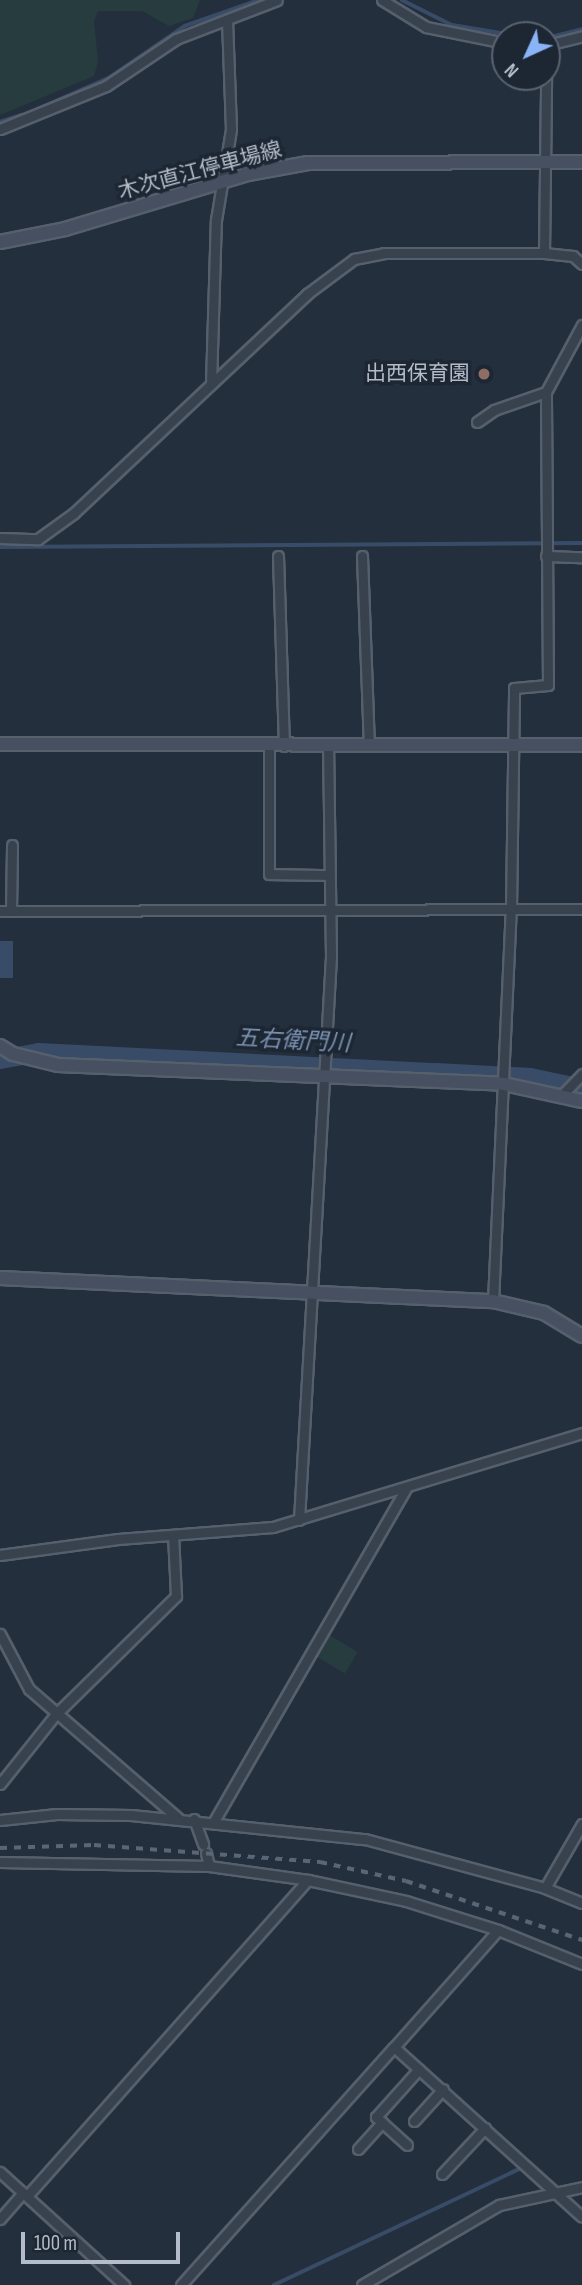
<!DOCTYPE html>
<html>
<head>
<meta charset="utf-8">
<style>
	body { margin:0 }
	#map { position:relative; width:582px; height:2285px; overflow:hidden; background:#242f3e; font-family:"Sofia Sans Condensed","Noto Sans JP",sans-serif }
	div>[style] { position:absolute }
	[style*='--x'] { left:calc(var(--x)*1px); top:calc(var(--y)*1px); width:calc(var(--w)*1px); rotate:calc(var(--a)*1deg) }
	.green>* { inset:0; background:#263c3f; transform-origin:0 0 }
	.water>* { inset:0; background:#394c67; transform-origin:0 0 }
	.stream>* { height:3.5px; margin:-1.75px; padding:0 1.75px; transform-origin:1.75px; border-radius:1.75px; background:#394c67 }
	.river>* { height:19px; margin:-9.5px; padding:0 9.5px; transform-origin:9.5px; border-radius:9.5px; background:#394c67 }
	.roads { filter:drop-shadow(2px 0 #565f6c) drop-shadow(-2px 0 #565f6c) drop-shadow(0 2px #565f6c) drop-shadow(0 -2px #565f6c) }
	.street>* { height:9px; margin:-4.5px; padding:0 4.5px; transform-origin:4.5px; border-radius:4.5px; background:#38414e }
	.secondary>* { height:12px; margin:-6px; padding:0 6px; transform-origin:6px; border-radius:6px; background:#465061 }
	.rail>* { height:3.5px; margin-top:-1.75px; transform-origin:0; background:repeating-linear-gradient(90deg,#5a6575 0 7px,transparent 0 14px) }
	.dots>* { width:19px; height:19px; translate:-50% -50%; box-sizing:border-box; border:4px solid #1d2633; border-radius:50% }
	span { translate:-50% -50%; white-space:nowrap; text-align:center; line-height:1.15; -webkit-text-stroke:7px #1d2633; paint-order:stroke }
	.street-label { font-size:21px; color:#b4bcc9 }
	.poi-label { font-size:21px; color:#b4bcc9 }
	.right { translate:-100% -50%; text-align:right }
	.water-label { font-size:23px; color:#7c92b1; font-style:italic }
	.north { position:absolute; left:491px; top:21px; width:70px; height:70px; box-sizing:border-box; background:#1d2633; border:2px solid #59626f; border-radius:50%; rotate:225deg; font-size:19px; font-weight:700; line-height:28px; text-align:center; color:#b4bcc9 }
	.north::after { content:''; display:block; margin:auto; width:24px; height:32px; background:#8ab4f8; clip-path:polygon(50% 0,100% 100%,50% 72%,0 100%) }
	.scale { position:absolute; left:21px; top:2232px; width:159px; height:32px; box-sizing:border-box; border:4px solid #b4bcc9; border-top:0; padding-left:9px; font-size:21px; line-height:24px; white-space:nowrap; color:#b4bcc9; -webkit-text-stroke:5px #1d2633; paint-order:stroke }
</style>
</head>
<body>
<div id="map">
	<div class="green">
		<i style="clip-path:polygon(0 0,200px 0,193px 18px,169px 26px,142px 11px,98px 11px,94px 21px,98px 62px,94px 76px,0 115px)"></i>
		<i style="left:326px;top:1633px;width:37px;height:25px;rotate:31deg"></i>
	</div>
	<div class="water">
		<i style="left:0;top:941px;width:13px;height:37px"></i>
	</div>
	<div class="stream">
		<i style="--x:402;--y:0;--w:56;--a:26.6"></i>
		<i style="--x:452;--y:25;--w:62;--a:9.3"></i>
		<i style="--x:547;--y:38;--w:36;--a:-14"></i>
		<i style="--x:33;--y:111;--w:83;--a:-23.5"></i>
		<i style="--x:109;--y:78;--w:92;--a:-34.4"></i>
		<i style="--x:185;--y:26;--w:78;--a:-19.4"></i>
		<i style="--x:0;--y:122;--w:23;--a:-18"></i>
		<i style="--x:0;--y:547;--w:582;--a:-0.39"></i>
		<i style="--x:274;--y:2285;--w:274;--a:-25.3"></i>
	</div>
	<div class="river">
		<i style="--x:0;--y:1059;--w:39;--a:-10"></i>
		<i style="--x:38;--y:1052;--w:398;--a:2.9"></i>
		<i style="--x:435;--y:1072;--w:95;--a:3"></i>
		<i style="--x:530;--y:1077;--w:53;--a:11.9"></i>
	</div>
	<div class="roads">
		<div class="street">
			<i style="--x:382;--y:0;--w:52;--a:31.5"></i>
			<i style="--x:426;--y:27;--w:81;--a:11.4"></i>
			<i style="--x:547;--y:45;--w:36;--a:-14"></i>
			<i style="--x:0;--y:129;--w:114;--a:-22.1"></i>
			<i style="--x:106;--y:86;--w:84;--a:-33.9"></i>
			<i style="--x:176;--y:39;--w:108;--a:-21.1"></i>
			<i style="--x:544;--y:253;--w:176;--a:-89.3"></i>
			<i style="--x:211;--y:384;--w:164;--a:-88.3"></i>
			<i style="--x:216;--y:220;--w:92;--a:-80.6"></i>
			<i style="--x:231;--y:129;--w:107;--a:-92.1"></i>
			<i style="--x:477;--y:422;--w:21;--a:-35"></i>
			<i style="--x:494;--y:410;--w:55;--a:-19.1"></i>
			<i style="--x:0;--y:538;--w:38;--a:2"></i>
			<i style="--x:38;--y:539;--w:44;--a:-35.8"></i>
			<i style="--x:74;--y:513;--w:320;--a:-43.2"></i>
			<i style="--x:307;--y:294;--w:59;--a:-36.7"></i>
			<i style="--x:354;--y:259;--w:31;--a:-11"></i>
			<i style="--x:384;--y:253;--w:160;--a:0"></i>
			<i style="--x:544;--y:253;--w:29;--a:6"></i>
			<i style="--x:573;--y:256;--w:12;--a:42"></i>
			<i style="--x:278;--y:556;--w:190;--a:88.2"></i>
			<i style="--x:362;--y:556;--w:190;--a:87.9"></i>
			<i style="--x:546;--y:556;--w:36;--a:2"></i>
			<i style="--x:269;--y:746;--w:128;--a:90"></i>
			<i style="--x:269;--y:874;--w:60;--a:1"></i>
			<i style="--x:0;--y:911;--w:582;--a:-0.2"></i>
			<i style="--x:11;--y:911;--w:66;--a:-89.1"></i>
			<i style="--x:562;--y:1095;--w:29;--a:-46"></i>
			<i style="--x:493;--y:1301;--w:392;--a:-87.4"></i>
			<i style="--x:511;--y:909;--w:221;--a:-89.2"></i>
			<i style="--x:514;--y:688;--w:34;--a:-5"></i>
			<i style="--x:548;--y:685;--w:293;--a:-90.4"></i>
			<i style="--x:546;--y:392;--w:76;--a:-61.8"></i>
			<i style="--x:299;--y:1520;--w:565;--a:-86.75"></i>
			<i style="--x:331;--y:956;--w:209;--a:-90.8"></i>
			<i style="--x:0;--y:1555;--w:119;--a:-7.7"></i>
			<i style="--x:118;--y:1539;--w:155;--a:-4.4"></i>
			<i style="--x:273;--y:1527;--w:323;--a:-16.9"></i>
			<i style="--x:0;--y:1634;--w:62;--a:62.2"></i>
			<i style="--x:29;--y:1689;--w:197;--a:40.9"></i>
			<i style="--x:0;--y:1784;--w:88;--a:-51.4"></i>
			<i style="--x:55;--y:1715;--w:170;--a:-44.5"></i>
			<i style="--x:176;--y:1596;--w:61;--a:-92.8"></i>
			<i style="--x:194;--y:1819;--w:27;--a:70"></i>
			<i style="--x:0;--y:1820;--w:57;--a:-6"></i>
			<i style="--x:57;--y:1814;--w:74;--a:0.8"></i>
			<i style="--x:131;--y:1815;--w:235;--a:5.9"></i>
			<i style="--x:365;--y:1839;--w:187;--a:15.2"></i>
			<i style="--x:545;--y:1888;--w:40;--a:22"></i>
			<i style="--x:214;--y:1821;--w:384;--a:-60"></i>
			<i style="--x:206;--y:1853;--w:13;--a:77"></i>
			<i style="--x:0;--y:1862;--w:209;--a:1.1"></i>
			<i style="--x:209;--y:1866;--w:100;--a:8"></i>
			<i style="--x:308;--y:1880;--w:100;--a:12.1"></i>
			<i style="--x:406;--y:1901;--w:96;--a:17.5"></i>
			<i style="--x:498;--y:1930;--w:91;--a:22"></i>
			<i style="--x:545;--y:1888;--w:74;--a:-60"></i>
			<i style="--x:498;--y:1930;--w:157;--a:131.6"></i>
			<i style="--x:394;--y:2047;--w:253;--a:42.1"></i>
			<i style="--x:414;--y:2121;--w:43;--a:-47.8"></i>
			<i style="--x:407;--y:2145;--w:42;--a:-137.9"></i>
			<i style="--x:376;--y:2117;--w:64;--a:-48.1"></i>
			<i style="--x:358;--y:2149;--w:36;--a:-48"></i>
			<i style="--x:0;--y:2172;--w:168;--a:42.3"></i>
			<i style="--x:442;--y:2174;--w:63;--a:-46.9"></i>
			<i style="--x:27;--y:2196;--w:423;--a:-48.4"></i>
			<i style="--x:0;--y:2219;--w:35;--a:-49"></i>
			<i style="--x:181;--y:2285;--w:319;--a:-48.2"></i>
			<i style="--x:362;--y:2285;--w:159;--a:-30.3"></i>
			<i style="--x:499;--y:2205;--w:85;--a:-12.2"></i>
		</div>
		<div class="secondary">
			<i style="--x:0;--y:242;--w:66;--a:-11.3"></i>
			<i style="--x:65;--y:229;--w:191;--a:-16.7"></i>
			<i style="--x:248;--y:174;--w:61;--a:-10.4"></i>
			<i style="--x:308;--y:163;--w:274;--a:-0.2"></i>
			<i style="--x:0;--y:744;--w:582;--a:0.1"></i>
			<i style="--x:0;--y:1046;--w:15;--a:32"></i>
			<i style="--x:13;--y:1054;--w:46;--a:13.7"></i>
			<i style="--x:58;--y:1065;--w:446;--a:2.4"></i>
			<i style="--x:504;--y:1084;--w:80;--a:12.3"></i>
			<i style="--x:0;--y:1278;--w:494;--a:2.7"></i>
			<i style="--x:493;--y:1301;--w:52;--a:13.2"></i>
			<i style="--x:544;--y:1313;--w:44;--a:31.2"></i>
		</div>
	</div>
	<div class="rail">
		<i style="--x:0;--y:1848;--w:94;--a:-1.8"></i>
		<i style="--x:94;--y:1845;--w:227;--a:4.3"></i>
		<i style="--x:320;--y:1862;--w:88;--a:12.5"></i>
		<i style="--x:406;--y:1881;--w:186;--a:18.5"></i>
	</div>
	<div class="dots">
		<i style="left:484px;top:374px;background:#8d6e63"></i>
	</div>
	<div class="street-label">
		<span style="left:200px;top:171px;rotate:-15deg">木次直江停車場線</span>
	</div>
	<div class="poi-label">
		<span class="right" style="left:470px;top:374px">出西保育園</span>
	</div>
	<div class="water-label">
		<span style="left:293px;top:1041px;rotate:3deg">五右衛門川</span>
	</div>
	<div class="north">N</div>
	<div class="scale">100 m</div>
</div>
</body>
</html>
